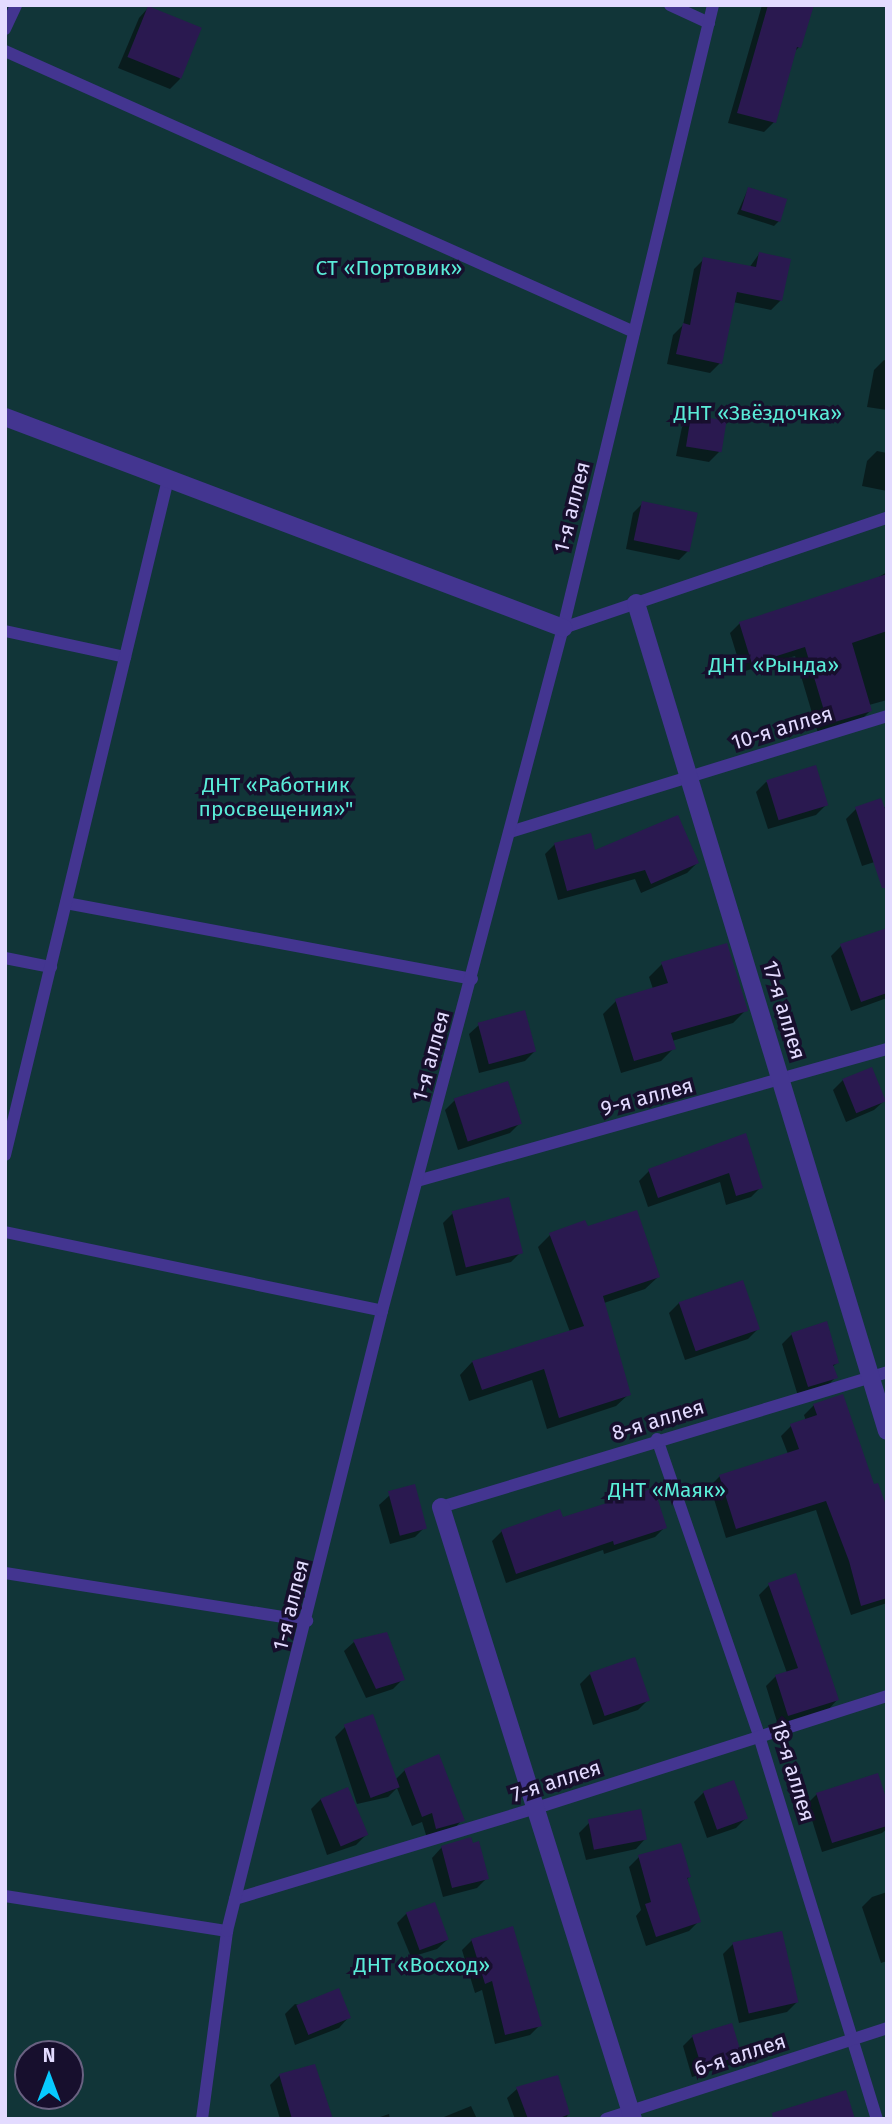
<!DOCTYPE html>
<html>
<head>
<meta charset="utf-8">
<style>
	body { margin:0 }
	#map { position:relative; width:892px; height:2124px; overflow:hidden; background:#170f2d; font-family:"Fira Sans",sans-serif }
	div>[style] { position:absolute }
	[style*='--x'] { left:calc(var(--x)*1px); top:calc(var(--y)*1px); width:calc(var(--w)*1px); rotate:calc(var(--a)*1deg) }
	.green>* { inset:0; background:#113538 }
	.shadow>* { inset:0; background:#0007 }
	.building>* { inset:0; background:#2a1950; transform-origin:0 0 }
	.service>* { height:12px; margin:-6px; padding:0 6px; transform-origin:6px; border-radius:6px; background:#433590 }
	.minor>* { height:18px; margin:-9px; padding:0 9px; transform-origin:9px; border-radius:9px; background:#433590 }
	span { translate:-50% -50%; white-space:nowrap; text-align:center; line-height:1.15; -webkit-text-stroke:7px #170f2d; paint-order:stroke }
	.park-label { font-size:21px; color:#5aecd8 }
	.street-label { font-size:21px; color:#e3dbff }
	.frame { position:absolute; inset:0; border:7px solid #e3dbff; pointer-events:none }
	.north { position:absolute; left:14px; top:2040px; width:70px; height:70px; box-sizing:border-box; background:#170f2d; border:2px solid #696181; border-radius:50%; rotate:0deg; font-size:19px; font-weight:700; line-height:28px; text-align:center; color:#e3dbff }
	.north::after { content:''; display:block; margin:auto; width:24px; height:32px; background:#07caff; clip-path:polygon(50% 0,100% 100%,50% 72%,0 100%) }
</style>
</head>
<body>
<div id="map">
	<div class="green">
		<i style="clip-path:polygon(evenodd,5px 5px,887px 5px,887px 2119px,5px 2119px,5px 5px,28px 2054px,70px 2054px,70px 2096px,28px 2096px,28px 2054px)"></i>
	</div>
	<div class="shadow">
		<i style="clip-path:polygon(762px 5px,812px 5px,799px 47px,794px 52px,774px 122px,764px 132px,728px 123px)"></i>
		<i style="clip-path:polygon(148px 8px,180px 79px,170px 89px,118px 68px,139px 18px)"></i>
		<i style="clip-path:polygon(748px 189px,779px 221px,774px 226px,737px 214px)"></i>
		<i style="clip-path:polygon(759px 254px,781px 300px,771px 310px,733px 302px,720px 363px,710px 373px,667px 364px,673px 335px,683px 325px,694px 269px,704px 259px,749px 268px)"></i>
		<i style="clip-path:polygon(884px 360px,887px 361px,887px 410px,867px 407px,874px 370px)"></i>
		<i style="clip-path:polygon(692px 417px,719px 452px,709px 462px,676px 456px,682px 427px)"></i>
		<i style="clip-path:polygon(877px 451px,887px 453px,887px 491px,862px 486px,867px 461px)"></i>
		<i style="clip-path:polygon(643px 503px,689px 550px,679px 560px,626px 549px,633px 513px)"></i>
		<i style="clip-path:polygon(887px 572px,887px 700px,869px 705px,871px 710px,861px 720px,818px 733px,795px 656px,742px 672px,730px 633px,740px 623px,874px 580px)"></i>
		<i style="clip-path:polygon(766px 782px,826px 805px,816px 815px,768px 829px,756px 792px)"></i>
		<i style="clip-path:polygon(887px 807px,887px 858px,862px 866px,846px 819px,856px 809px)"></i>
		<i style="clip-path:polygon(555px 844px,594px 852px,697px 863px,687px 873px,641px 893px,635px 879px,558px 900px,545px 854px)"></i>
		<i style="clip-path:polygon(887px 942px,887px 998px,851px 1011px,831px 956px,841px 946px)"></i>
		<i style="clip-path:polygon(662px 964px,746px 1010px,733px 1023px,672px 1041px,674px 1048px,661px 1061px,621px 1073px,603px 1014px,616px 1001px,653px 989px,649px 977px)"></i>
		<i style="clip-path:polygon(479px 1025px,535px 1051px,525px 1061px,479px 1073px,469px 1034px)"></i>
		<i style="clip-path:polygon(843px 1080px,884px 1101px,874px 1110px,846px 1122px,833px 1090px)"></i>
		<i style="clip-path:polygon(455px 1100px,520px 1123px,510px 1133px,458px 1150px,445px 1110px)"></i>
		<i style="clip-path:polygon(745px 1135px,761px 1187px,751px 1197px,726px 1205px,720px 1182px,648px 1207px,639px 1181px,649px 1171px)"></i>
		<i style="clip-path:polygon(453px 1213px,521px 1252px,511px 1262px,456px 1276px,443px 1223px)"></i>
		<i style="clip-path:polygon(586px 1228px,658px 1277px,645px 1289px,604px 1303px,629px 1394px,616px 1406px,547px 1429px,532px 1380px,469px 1401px,460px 1375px,472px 1362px,570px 1332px,538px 1247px,550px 1235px)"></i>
		<i style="clip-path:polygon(679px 1303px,758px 1329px,748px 1339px,685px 1360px,669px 1313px)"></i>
		<i style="clip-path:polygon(792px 1334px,837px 1363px,832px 1367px,836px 1377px,826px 1387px,798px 1396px,782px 1344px)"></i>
		<i style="clip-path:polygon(814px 1405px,887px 1545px,887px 1603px,851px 1615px,816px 1510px,726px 1538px,710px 1486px,720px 1476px,788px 1454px,781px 1436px,791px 1426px,806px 1421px,804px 1415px)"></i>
		<i style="clip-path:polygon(390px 1495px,425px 1527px,415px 1537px,390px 1544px,379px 1505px)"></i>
		<i style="clip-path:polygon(561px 1520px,665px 1527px,655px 1537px,604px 1554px,603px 1550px,506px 1583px,492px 1541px,502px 1531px)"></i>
		<i style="clip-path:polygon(769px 1585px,837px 1700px,828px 1710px,778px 1725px,766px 1686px,776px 1676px,787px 1673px,759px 1595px)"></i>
		<i style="clip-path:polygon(354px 1642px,403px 1679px,393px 1689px,366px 1698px,344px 1651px)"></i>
		<i style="clip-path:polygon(590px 1674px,648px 1700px,638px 1710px,593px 1725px,580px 1684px)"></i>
		<i style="clip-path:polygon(345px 1727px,396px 1779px,405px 1770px,462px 1820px,453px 1830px,427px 1838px,422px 1822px,412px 1826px,397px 1788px,388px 1797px,357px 1804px,335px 1737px)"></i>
		<i style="clip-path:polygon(704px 1792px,746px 1818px,736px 1828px,707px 1838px,694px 1802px)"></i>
		<i style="clip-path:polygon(817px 1794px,887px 1807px,887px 1829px,882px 1833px,822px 1852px,807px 1804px)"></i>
		<i style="clip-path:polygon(321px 1799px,366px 1835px,356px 1845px,327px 1855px,311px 1809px)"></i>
		<i style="clip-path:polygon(589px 1823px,645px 1839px,636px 1849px,586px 1860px,579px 1833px)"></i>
		<i style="clip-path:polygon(442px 1847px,487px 1878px,477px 1888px,443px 1897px,432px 1858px)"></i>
		<i style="clip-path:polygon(639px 1857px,689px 1877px,686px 1880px,699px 1921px,689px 1931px,646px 1946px,636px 1916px,641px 1910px,629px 1867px)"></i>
		<i style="clip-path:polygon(887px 1892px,887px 1961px,881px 1963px,862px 1907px,872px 1897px)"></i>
		<i style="clip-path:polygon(407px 1913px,447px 1940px,437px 1949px,411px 1957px,397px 1923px)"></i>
		<i style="clip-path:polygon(472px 1940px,540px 2025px,530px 2035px,495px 2044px,482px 1990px,475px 1993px,462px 1950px)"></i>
		<i style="clip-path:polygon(733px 1944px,797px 2002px,787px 2012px,739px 2023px,723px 1954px)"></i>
		<i style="clip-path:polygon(295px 2004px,348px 2018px,339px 2028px,295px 2045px,285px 2014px)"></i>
		<i style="clip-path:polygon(693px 2036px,740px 2055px,730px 2065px,692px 2077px,683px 2046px)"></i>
		<i style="clip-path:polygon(280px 2075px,331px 2119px,280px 2119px,270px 2085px)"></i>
		<i style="clip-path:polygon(556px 2078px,568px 2114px,566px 2119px,515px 2119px,507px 2098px,517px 2089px)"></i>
		<i style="clip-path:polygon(471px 2106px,477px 2119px,439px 2119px)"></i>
		<i style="clip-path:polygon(389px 2114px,390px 2119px,374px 2119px)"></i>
	</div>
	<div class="building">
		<i style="clip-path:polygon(768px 5px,814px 5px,801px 48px,797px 47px,776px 123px,737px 113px)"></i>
		<i style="left:148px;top:6px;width:58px;height:55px;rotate:22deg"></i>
		<i style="left:748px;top:187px;width:41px;height:24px;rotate:17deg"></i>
		<i style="clip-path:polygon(759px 252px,791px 259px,782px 301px,737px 292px,722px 364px,676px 354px,683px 323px,690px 325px,703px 257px,756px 267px)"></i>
		<i style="left:691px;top:415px;width:36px;height:32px;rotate:9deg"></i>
		<i style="left:642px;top:501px;width:57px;height:40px;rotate:12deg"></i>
		<i style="clip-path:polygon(887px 574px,887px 631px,852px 643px,872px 711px,828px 724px,805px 647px,752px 664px,739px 622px)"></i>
		<i style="left:816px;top:765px;width:42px;height:52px;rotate:73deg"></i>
		<i style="clip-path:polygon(881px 798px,887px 814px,887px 888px,882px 888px,855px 807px)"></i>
		<i style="clip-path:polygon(678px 815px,699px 863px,651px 884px,645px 870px,567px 891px,554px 843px,591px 833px,595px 850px)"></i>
		<i style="clip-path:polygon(887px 928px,887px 993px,861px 1002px,840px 944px)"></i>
		<i style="clip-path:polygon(727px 943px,748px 1011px,671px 1033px,676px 1049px,634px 1061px,615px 999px,668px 983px,661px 962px)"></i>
		<i style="left:525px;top:1010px;width:43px;height:49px;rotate:75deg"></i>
		<i style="left:872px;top:1067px;width:37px;height:32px;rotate:68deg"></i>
		<i style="left:508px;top:1081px;width:45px;height:57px;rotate:72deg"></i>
		<i style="clip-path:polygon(746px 1133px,763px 1188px,736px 1196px,729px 1173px,658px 1198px,648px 1169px)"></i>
		<i style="left:509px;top:1197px;width:58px;height:59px;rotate:76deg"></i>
		<i style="clip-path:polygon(637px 1210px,660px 1277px,603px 1296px,631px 1395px,559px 1418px,544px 1369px,482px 1390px,472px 1361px,584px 1326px,549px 1233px,585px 1220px,588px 1226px)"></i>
		<i style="left:743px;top:1280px;width:52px;height:68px;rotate:71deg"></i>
		<i style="clip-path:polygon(827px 1321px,839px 1363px,833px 1365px,838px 1378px,808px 1387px,791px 1333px)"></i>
		<i style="clip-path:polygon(843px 1394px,874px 1484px,878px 1483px,887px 1508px,887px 1598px,861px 1606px,849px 1561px,826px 1501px,736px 1529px,719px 1475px,799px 1449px,790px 1424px,817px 1415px,813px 1404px)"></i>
		<i style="left:415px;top:1484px;width:46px;height:28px;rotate:75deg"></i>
		<i style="clip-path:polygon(654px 1488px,667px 1528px,614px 1545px,613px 1541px,516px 1574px,501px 1530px,560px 1509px,563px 1517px)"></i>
		<i style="clip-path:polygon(796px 1573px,839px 1700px,788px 1716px,775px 1675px,798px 1668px,768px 1583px)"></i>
		<i style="clip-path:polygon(387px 1632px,405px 1680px,376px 1689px,353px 1640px)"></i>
		<i style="left:635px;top:1657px;width:46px;height:48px;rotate:71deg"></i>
		<i style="left:373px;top:1714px;width:78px;height:31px;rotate:70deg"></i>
		<i style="clip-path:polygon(439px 1754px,465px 1821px,436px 1829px,432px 1813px,422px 1817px,404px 1769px)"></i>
		<i style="clip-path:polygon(878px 1773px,887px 1801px,887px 1826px,832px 1843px,816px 1793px)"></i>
		<i style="left:734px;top:1780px;width:41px;height:33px;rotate:70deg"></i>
		<i style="left:348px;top:1787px;width:52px;height:30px;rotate:67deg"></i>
		<i style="left:641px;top:1809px;width:31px;height:54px;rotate:79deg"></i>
		<i style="clip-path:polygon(471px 1837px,473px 1843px,479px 1841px,489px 1879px,452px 1888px,441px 1846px)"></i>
		<i style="clip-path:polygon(681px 1843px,691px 1877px,687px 1878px,701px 1922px,656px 1937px,645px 1904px,651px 1902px,638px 1855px)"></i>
		<i style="left:435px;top:1902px;width:40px;height:31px;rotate:70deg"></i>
		<i style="clip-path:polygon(513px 1926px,542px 2026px,505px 2035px,492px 1981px,485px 1984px,471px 1939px)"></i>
		<i style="left:782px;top:1931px;width:73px;height:51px;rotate:77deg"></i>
		<i style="left:339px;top:1988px;width:32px;height:46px;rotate:68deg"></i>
		<i style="left:732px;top:2023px;width:34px;height:42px;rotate:73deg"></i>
		<i style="clip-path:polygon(315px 2064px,333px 2119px,292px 2119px,279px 2074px)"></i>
		<i style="clip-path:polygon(558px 2075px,570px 2114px,557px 2119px,528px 2119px,516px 2087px)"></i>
		<i style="clip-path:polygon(846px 2090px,855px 2119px,773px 2119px,772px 2113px)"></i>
	</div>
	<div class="service">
		<i style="--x:670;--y:5;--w:43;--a:24.8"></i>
		<i style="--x:5;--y:29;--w:26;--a:-65"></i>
		<i style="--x:5;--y:51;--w:689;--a:24.07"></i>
		<i style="--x:563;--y:628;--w:342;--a:-18.8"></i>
		<i style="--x:5;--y:631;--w:123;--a:12.2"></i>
		<i style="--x:510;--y:832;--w:394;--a:-17.1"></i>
		<i style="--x:66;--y:903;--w:413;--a:10.6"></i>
		<i style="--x:5;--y:958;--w:47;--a:11.1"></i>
		<i style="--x:5;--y:1155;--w:695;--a:-76.44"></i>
		<i style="--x:417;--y:1181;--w:488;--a:-15.7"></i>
		<i style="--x:5;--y:1232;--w:385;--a:11.8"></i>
		<i style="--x:657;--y:1439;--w:314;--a:71"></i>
		<i style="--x:759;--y:1736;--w:401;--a:72.9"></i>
		<i style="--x:441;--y:1507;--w:466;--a:-16.8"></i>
		<i style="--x:5;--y:1573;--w:306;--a:9"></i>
		<i style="--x:5;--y:1896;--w:225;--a:9"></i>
		<i style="--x:235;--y:1899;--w:311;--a:-16.8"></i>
		<i style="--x:533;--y:1809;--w:372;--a:-17.7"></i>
		<i style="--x:202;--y:2119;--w:190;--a:-82.4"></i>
		<i style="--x:227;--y:1931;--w:639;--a:-75.96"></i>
		<i style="--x:382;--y:1311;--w:707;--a:-75.16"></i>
		<i style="--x:563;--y:628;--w:641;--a:-76.46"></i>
		<i style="--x:606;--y:2119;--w:295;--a:-17.9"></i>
	</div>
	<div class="minor">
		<i style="--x:5;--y:417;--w:597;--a:20.71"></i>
		<i style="--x:636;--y:603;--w:865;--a:73.14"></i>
		<i style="--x:441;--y:1507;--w:641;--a:72.58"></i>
	</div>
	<div class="park-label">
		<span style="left:389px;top:268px">СТ «Портовик»</span>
		<span style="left:758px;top:413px">ДНТ «Звёздочка»</span>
		<span style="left:774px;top:665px">ДНТ «Рында»</span>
		<span style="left:276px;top:797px">ДНТ «Работник<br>просвещения»"</span>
		<span style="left:667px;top:1490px">ДНТ «Маяк»</span>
		<span style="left:422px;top:1965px">ДНТ «Восход»</span>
	</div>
	<div class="street-label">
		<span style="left:572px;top:507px;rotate:-76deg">1-я аллея</span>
		<span style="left:782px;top:728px;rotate:-17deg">10-я аллея</span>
		<span style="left:784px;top:1010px;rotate:73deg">17-я аллея</span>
		<span style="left:431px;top:1056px;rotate:-75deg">1-я аллея</span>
		<span style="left:647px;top:1097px;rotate:-15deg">9-я аллея</span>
		<span style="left:658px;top:1420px;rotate:-17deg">8-я аллея</span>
		<span style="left:291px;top:1605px;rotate:-76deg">1-я аллея</span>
		<span style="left:793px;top:1771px;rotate:73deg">18-я аллея</span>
		<span style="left:556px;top:1781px;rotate:-18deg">7-я аллея</span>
		<span style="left:740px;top:2055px;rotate:-18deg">6-я аллея</span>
	</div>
	<div class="frame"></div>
	<div class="north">N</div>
</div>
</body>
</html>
